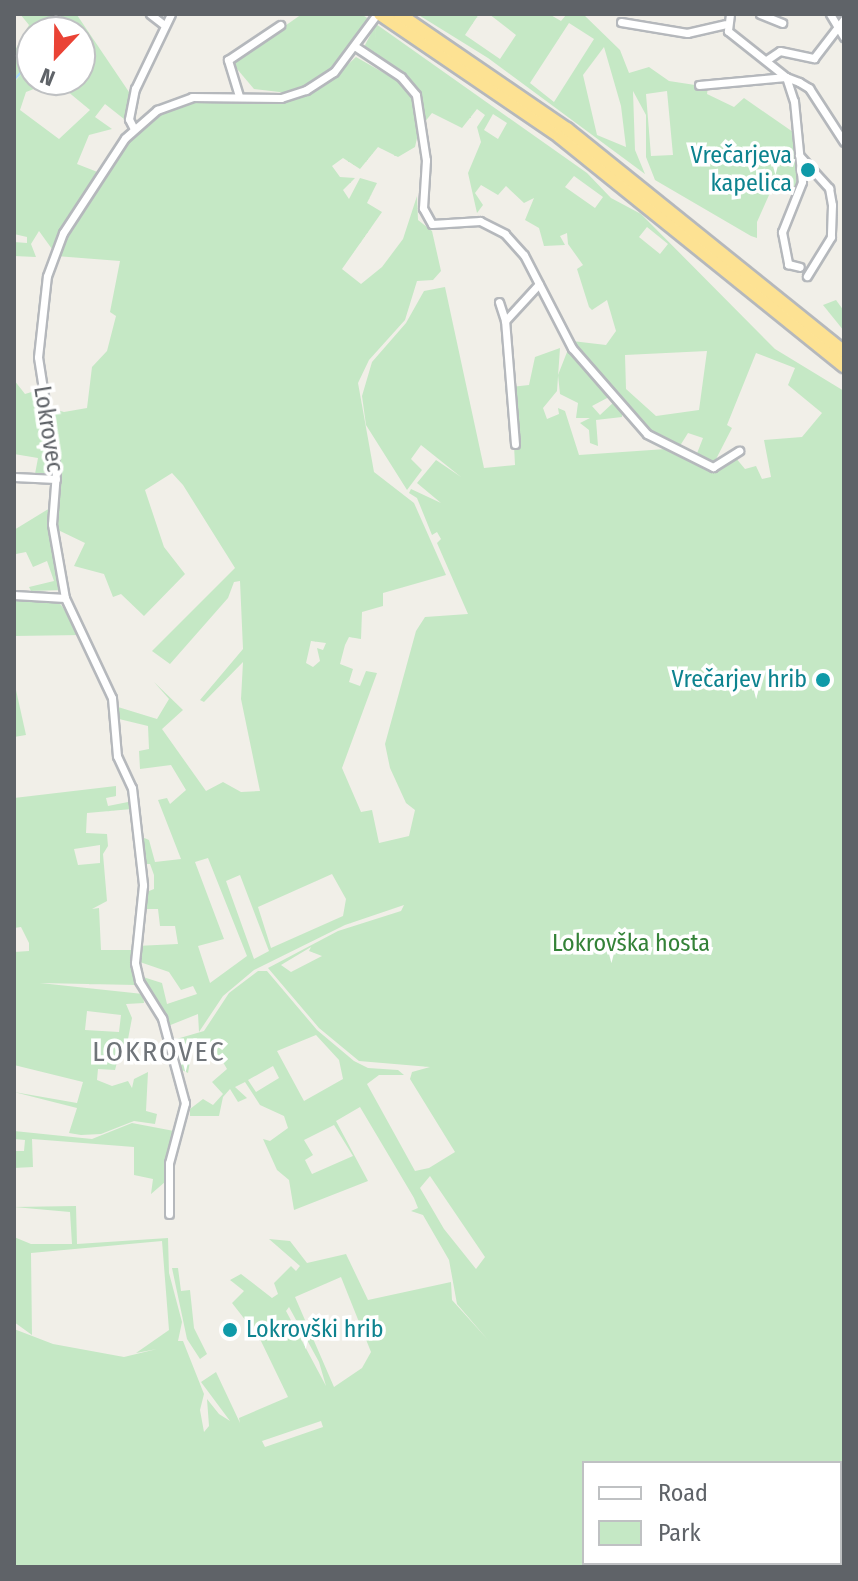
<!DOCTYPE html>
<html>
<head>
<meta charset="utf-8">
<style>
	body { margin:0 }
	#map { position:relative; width:858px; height:1581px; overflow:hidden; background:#f1efe8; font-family:"Fira Sans Condensed",sans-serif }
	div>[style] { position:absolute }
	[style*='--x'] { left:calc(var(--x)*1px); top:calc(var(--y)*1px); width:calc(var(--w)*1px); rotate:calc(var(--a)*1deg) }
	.green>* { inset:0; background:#c5e8c5 }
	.stream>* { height:2px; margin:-1px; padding:0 1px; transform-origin:1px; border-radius:1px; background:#aadaff }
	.roads { filter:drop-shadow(2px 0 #b5b8bc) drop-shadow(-2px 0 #b5b8bc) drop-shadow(0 2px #b5b8bc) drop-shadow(0 -2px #b5b8bc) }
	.minor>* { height:7px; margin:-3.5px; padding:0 3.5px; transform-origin:3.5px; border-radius:3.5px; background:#fff }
	.motorway>* { height:12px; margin:-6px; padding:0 6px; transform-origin:6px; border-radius:6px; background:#fde293 }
	.dots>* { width:22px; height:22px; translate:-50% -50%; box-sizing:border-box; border:4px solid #fff; border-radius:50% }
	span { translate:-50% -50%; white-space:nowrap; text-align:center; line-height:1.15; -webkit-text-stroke:7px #fff; paint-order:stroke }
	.culture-label { font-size:24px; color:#0d838f }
	.right { translate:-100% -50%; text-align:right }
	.left { translate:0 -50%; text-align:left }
	.street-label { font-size:24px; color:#5f6368 }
	.park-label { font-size:24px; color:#348238 }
	.quarter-label { font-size:28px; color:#70757a; letter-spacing:2px }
	.frame { position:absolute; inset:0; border:16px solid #5f6368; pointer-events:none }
	.legend { position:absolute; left:582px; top:1461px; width:260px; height:104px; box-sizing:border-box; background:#fff; border:2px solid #bfc1c3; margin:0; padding:10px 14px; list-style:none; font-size:24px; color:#5f6368 }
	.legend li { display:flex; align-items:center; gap:16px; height:40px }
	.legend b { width:40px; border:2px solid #bfc1c3 }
	.north { position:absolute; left:16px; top:16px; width:80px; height:80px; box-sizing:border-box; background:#fff; border:2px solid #bfc1c3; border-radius:50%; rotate:202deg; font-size:22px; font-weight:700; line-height:32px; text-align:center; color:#5f6368 }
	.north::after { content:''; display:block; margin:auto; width:28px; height:36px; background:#ea4335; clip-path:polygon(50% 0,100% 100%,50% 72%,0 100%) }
</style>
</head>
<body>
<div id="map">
	<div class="green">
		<i style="clip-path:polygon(20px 14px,58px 14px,50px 32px,32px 32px,32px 58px,23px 74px,14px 79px,14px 52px,29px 25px)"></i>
		<i style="clip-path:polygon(evenodd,62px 14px,77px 15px,131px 95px,124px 119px,105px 104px,95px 117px,112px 129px,89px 135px,77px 164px,100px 173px,52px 249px,39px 231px,31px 244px,36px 257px,14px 256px,14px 242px,27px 243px,27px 237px,14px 234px,14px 82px,32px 63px,32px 80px,80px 80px,80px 32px,54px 32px,62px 14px,55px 81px,90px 110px,59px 139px,20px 110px,26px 92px,55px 81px)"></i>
		<i style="clip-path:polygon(302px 14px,361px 14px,369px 19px,335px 65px,308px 86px,288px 93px,254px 89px,232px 63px)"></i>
		<i style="clip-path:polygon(evenodd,417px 14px,479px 14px,465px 35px,500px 59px,516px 35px,489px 14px,549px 14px,561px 21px,566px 15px,583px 14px,620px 50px,629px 73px,649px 67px,669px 81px,708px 87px,707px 94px,734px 107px,744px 98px,793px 132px,797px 186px,794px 191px,776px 188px,769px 195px,757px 222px,757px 238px,751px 236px,655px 180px,646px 157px,646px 115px,633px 91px,635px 150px,645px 174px,488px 58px,417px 14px,569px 23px,594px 39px,554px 102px,530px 83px,569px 23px,417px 14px,604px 47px,621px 106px,626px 147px,597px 135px,583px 75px,604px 47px,417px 14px,667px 91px,673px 155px,651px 156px,646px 94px,667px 91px)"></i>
		<i style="clip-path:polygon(evenodd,376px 24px,587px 173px,611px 198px,641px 214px,775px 349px,844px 391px,844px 1567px,14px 1567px,14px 1329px,53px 1344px,124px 1357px,157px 1349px,136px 1353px,169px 1330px,162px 1241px,31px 1253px,32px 1335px,14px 1322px,14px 1237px,31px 1244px,72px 1244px,70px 1212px,14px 1207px,76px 1206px,77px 1244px,168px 1238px,169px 1273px,182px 1322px,178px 1341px,183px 1341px,204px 1394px,200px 1410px,204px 1432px,209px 1426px,207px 1399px,219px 1414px,230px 1421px,201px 1382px,216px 1372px,240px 1423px,239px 1418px,288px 1397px,260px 1339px,232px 1303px,244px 1291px,230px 1280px,241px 1274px,272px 1298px,278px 1294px,274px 1283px,291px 1266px,296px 1271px,300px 1266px,269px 1239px,290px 1241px,307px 1263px,346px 1254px,368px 1300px,451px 1282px,452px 1300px,488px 1340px,457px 1304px,449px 1260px,423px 1215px,411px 1211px,418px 1208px,414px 1198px,360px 1107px,336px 1121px,368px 1181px,294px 1210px,289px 1180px,277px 1170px,263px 1139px,270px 1141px,288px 1128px,284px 1116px,260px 1105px,245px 1082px,235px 1087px,247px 1098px,238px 1102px,230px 1089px,223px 1097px,219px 1116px,190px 1116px,190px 1109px,203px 1099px,213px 1105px,223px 1094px,212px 1082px,227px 1069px,220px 1057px,192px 1050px,188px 1073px,180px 1069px,173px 1040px,204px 1031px,229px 993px,258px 971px,267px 971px,317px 1030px,354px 1061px,368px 1068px,398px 1070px,404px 1075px,379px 1075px,367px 1084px,415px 1171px,429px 1168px,455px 1152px,410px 1079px,412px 1072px,430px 1067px,359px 1061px,319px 1028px,268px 968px,338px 931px,401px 911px,404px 905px,345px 925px,254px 970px,223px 996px,199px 1032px,198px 1014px,168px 1026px,139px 973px,142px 967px,143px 977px,162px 983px,167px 1004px,197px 994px,193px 986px,181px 990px,169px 972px,137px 961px,136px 946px,178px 944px,175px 926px,160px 926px,158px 909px,142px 909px,144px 893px,154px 889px,154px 875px,150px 864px,145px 864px,142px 837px,149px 840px,155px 862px,181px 859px,158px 800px,167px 798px,170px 804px,186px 790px,171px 765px,140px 769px,139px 751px,149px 749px,148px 726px,119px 719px,118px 707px,157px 719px,169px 699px,154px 682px,183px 710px,162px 729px,206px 791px,223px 782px,241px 792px,260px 791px,241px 699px,243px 662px,204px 702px,200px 700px,243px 649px,240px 581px,234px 582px,228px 598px,170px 664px,152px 651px,235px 568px,183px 485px,172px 473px,145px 490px,164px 547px,185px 574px,144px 616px,121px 594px,113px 597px,104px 574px,74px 566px,85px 543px,56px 529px,59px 467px,47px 407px,64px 412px,87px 408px,92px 367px,107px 351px,116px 316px,110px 312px,120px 261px,56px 256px,129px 141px,159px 114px,198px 100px,270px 104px,300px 98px,326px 85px,356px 57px,398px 81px,415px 100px,419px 129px,415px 147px,398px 157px,378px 147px,360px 169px,343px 158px,332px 166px,340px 177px,355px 178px,343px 190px,349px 199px,360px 178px,377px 183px,367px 203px,382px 212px,342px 269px,361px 284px,382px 267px,403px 239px,417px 196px,418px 220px,432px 231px,441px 271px,433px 280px,417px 281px,405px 320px,369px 360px,358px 383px,374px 472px,414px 503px,446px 575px,383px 593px,383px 606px,362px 612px,361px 639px,349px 637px,345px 645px,340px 664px,353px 669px,349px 682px,360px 686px,366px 671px,377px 673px,342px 768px,361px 812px,372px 810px,379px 843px,409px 836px,415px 810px,406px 803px,390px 768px,385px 744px,416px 631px,425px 617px,468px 614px,437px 543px,441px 539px,437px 532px,432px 535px,417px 498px,409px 493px,411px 489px,441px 503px,417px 483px,436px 460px,461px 477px,421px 445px,411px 459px,422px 470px,407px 490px,366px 425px,362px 396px,372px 362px,406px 323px,424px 291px,445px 287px,484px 468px,515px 465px,511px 387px,529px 385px,535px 357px,560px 348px,557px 391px,543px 408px,547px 419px,559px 414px,558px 408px,565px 411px,579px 455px,666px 449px,714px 469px,735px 457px,745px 469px,756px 466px,762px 479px,771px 477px,764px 440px,802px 437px,822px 413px,788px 385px,795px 368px,756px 353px,727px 425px,732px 428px,714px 463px,696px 456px,703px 438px,688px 433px,678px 449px,651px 434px,572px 341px,606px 345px,616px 331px,607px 300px,592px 310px,589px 307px,577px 269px,583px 265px,568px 244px,567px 233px,560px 236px,565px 245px,544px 246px,539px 228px,525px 220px,534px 198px,524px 203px,506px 186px,498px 195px,481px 185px,475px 193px,483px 205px,477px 213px,468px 173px,481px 142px,477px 127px,485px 115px,477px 109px,462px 128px,432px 113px,424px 123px,411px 84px,364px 47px,376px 24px,493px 114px,507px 123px,498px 139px,484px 130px,493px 114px,376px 24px,574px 176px,603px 197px,595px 208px,565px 187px,574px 176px,376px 24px,647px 227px,668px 244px,660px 254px,639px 237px,647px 227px,376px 24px,707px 351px,699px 410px,656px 416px,626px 389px,625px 355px,707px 351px,376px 24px,311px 641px,326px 643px,323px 650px,317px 648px,320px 661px,313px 667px,306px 663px,311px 641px,376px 24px,208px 858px,247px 956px,210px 983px,198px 946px,224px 939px,195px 862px,208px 858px,376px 24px,332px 874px,346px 899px,343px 916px,271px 948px,258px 907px,332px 874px,376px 24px,240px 875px,269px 951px,254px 959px,226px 881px,240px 875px,376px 24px,311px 947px,309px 951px,322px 956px,291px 972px,281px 965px,311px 947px,376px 24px,316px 1035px,339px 1060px,343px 1079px,304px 1101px,277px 1051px,316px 1035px,376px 24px,273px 1066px,279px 1078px,256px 1092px,248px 1080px,273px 1066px,376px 24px,334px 1125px,353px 1156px,312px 1174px,305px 1160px,313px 1155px,304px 1140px,334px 1125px,376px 24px,430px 1176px,485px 1257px,476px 1269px,444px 1229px,420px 1188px,430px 1176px,376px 24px,341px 1277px,371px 1352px,362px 1368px,334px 1387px,295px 1297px,341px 1277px,376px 24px,289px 1307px,319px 1362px,326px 1386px,286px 1311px,289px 1307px,376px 24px,321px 1421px,323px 1427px,265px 1447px,262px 1441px,321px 1421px,376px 24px,584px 1463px,840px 1463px,840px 1563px,584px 1563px,584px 1463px)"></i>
		<i style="clip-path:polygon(836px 300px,844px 311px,844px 331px,823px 305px)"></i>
		<i style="clip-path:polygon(569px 347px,609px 397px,592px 406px,600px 415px,614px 402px,622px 410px,622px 417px,596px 420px,598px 446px,590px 443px,589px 430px,580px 423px,590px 418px,576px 418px,578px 403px,560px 394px,558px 375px)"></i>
		<i style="clip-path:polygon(14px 380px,25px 394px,38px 390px,54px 470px,50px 475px,35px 474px,38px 458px,14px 454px)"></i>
		<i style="clip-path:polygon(50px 508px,63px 590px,31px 591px,29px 587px,54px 581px,47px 561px,33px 567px,26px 552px,16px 554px,14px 530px)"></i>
		<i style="clip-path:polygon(15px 598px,59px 602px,82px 635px,14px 636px)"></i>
		<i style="clip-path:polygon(14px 681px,26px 735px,14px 737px)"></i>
		<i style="clip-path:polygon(evenodd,116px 786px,116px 796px,106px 798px,108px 806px,133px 801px,132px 809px,87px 813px,86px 833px,107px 834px,108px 846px,103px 854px,107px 901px,92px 909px,99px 908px,101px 950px,131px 950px,136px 985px,40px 983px,143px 994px,144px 1003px,126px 1004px,132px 1018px,125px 1055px,119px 1055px,115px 1070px,98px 1069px,97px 1080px,112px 1086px,128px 1081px,132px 1088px,134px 1079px,148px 1072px,146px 1111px,157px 1114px,155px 1124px,134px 1121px,101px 1134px,81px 1135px,69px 1133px,77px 1108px,14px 1092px,77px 1103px,83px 1082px,14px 1065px,14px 952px,29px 951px,29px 943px,21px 927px,14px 928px,14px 798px,116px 786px,100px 845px,100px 863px,78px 865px,74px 849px,100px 845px,116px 786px,87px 1011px,121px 1015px,119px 1032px,85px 1030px,87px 1011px)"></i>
		<i style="clip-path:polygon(132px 1123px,174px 1131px,165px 1182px,151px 1194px,153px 1179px,134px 1175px,134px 1147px,32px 1139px,33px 1167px,14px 1168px,14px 1151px,24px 1151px,25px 1140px,14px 1139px,14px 1131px,92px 1139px)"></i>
		<i style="clip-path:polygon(172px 1268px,178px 1268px,181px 1291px,190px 1290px,194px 1328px,207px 1354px,200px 1359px,187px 1339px)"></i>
	</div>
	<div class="stream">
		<i style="--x:52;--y:32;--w:19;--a:-69"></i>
		<i style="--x:14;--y:80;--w:27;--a:-48"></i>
	</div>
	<div class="roads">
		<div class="minor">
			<i style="--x:150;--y:14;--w:16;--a:38"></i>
			<i style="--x:730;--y:14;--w:17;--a:97"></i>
			<i style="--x:728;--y:31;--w:74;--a:38.4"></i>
			<i style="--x:786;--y:77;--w:25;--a:72"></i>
			<i style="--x:794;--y:101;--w:81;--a:84.4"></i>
			<i style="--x:802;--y:182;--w:54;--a:111.8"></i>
			<i style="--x:782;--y:232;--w:33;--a:79"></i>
			<i style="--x:788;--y:264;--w:12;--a:14"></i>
			<i style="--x:760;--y:14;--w:24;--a:22"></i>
			<i style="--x:830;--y:14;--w:27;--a:59"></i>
			<i style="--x:621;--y:22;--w:67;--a:9.5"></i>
			<i style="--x:687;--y:33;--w:39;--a:-13"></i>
			<i style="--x:356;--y:47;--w:54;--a:33.7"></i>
			<i style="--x:401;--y:77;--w:23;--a:50"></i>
			<i style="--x:416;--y:95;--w:66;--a:81.3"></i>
			<i style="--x:426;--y:160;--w:48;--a:93.6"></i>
			<i style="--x:423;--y:208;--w:18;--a:61"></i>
			<i style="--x:432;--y:224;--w:48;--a:-3.6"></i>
			<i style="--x:480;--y:221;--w:28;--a:27"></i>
			<i style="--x:505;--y:234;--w:28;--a:48"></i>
			<i style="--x:524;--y:255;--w:105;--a:62.7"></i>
			<i style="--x:572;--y:348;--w:114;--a:48.9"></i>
			<i style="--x:647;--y:434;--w:74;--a:26.6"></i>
			<i style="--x:713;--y:467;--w:31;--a:-32"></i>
			<i style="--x:768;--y:59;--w:14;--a:-34"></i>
			<i style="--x:780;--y:51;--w:35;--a:12"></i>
			<i style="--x:814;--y:58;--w:49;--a:-52.4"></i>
			<i style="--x:699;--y:85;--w:87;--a:-5.3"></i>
			<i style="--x:786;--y:77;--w:14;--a:21"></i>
			<i style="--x:799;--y:82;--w:12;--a:31"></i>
			<i style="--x:809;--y:88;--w:64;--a:57.1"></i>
			<i style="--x:239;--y:96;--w:38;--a:-107"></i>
			<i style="--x:228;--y:60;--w:63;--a:-33.9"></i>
			<i style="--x:134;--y:129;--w:11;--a:-117"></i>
			<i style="--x:129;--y:119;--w:31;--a:-79"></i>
			<i style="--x:135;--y:89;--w:83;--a:-64.4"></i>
			<i style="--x:799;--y:155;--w:45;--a:47.7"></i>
			<i style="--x:829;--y:188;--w:17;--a:80"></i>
			<i style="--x:832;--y:205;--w:32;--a:92"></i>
			<i style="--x:831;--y:237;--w:46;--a:121.6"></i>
			<i style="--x:499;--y:302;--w:20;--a:72"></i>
			<i style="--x:515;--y:444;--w:123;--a:-94.6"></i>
			<i style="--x:505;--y:321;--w:50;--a:-47.4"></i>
			<i style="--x:14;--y:477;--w:42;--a:2.7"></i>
			<i style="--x:14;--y:595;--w:51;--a:3.4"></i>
			<i style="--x:65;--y:598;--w:75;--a:-100"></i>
			<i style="--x:52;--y:524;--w:52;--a:-85.6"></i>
			<i style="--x:56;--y:472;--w:116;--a:-98.9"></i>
			<i style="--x:38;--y:357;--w:81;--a:-83.7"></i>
			<i style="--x:47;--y:276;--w:46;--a:-69.6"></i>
			<i style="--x:63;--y:233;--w:113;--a:-56.9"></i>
			<i style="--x:125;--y:138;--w:43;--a:-41.2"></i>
			<i style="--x:157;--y:110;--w:37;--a:-20"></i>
			<i style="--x:192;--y:97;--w:89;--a:0.6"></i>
			<i style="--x:281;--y:98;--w:26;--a:-18"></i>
			<i style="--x:306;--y:90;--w:33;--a:-33"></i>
			<i style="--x:334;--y:72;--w:72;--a:-53.4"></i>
			<i style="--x:65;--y:598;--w:110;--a:64.8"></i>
			<i style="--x:112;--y:698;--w:58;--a:85.1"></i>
			<i style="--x:117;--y:756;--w:35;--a:65"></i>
			<i style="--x:132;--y:788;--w:98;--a:83.5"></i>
			<i style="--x:143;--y:885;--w:78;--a:95.9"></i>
			<i style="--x:135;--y:963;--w:18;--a:77"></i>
			<i style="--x:139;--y:981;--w:44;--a:58.1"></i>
			<i style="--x:162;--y:1018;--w:88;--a:74.9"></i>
			<i style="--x:185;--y:1103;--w:62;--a:104.9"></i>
			<i style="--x:169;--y:1163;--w:51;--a:90"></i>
		</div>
		<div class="motorway">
			<i style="--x:380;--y:14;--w:218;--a:34.3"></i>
			<i style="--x:560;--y:137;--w:365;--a:38.9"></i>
			<i style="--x:399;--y:14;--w:204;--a:34.4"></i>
			<i style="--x:567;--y:129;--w:356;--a:38.8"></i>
		</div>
	</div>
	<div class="dots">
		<i style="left:808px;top:170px;background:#0f9aa8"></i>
		<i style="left:823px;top:680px;background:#0f9aa8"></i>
		<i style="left:230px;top:1330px;background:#0f9aa8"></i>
	</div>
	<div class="culture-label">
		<span class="right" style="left:792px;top:170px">Vrečarjeva<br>kapelica</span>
		<span class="right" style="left:807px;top:680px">Vrečarjev hrib</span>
		<span class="left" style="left:246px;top:1330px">Lokrovški hrib</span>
	</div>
	<div class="street-label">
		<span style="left:48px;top:429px;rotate:81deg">Lokrovec</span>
	</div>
	<div class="park-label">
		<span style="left:631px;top:944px">Lokrovška hosta</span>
	</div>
	<div class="quarter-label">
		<span style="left:159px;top:1052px">LOKROVEC</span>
	</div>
	<div class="frame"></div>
	<ul class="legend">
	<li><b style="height:10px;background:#fff"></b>Road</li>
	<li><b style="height:22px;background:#c5e8c5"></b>Park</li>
	</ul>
	<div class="north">N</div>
</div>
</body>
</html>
